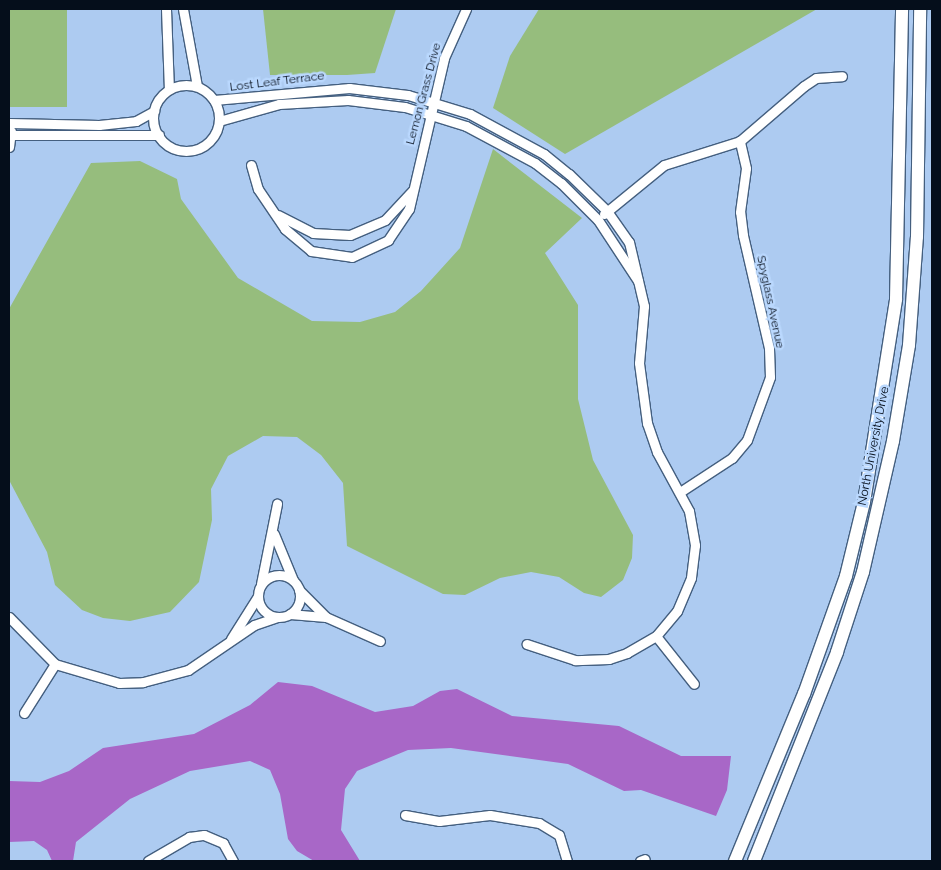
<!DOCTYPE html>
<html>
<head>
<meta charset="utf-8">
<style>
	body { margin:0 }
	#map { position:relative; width:941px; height:870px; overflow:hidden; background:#adcbf1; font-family:Raleway,sans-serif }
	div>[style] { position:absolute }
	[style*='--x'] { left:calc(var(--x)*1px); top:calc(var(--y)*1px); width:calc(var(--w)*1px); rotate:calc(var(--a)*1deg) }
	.green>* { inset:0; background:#96bd7d; transform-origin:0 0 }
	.water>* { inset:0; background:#a867c7 }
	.roads { filter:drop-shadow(1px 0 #445f7f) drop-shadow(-1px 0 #445f7f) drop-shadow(0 1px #445f7f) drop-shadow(0 -1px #445f7f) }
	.street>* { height:9px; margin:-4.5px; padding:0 4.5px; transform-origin:4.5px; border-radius:4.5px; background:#fff }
	.street>.ring { margin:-4.5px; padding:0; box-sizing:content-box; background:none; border:9px solid #fff; border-radius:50% }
	.secondary>* { height:12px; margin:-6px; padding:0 6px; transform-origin:6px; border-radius:6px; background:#fff }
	span { translate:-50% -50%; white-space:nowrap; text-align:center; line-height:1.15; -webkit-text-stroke:5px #bad8fe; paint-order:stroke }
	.street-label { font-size:12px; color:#050e1b }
	.frame { position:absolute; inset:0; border:10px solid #050e1b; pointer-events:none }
</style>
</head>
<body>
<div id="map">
	<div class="green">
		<i style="left:9px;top:9px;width:58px;height:98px"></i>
		<i style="clip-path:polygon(263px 9px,396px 9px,375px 73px,347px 75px,270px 75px)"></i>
		<i style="clip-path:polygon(539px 9px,817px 9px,565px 154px,493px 108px,510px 56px)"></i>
		<i style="clip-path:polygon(493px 149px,582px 218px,545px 253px,578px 305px,578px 399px,593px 460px,633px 535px,632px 558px,623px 580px,601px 597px,584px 593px,559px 577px,531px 572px,500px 578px,465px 595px,443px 594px,347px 546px,343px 483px,321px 455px,297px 437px,263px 436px,228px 456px,211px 489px,212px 520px,199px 582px,170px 612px,130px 621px,103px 618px,82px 610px,55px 585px,47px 552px,9px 480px,9px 309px,91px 163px,140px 161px,177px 179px,181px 199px,238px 278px,312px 321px,360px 322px,395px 312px,421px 291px,460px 248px)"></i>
	</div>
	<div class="water">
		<i style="clip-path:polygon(278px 682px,312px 686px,375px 712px,413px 706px,440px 691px,457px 689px,512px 716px,619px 726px,681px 756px,731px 756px,727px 790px,716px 816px,641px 790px,624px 791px,568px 764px,451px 748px,408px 750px,357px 771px,345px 789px,341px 830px,360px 861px,314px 861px,297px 851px,288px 839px,280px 794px,270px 770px,250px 761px,190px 771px,130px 799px,76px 842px,73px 861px,52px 861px,47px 850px,34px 841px,9px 842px,9px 781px,40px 782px,69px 771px,103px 748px,194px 734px,250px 705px)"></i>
	</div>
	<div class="roads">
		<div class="street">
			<i style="--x:166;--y:9;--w:80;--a:87.9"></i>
			<i style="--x:183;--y:9;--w:78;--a:79.7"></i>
			<i class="ring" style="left:153px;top:85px;width:57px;height:57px"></i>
			<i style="--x:214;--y:100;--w:136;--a:-5.1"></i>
			<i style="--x:349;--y:88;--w:59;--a:6.8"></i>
			<i style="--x:408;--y:95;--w:65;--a:17"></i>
			<i style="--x:470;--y:114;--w:84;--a:28.4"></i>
			<i style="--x:544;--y:154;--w:32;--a:39"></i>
			<i style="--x:569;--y:174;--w:53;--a:44.2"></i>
			<i style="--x:607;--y:211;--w:38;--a:55"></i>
			<i style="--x:629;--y:242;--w:66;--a:76.8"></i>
			<i style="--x:644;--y:306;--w:57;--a:95"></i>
			<i style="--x:639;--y:363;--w:61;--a:82.4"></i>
			<i style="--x:647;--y:423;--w:31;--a:71"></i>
			<i style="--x:657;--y:452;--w:67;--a:61.5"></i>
			<i style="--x:689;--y:511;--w:35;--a:80"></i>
			<i style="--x:695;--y:545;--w:33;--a:97"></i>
			<i style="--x:691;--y:578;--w:36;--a:113"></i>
			<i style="--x:677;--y:611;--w:33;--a:130"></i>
			<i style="--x:656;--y:636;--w:34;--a:150"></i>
			<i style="--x:627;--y:653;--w:19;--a:162"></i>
			<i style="--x:609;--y:659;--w:34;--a:178"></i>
			<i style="--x:575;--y:660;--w:51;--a:-161.6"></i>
			<i style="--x:219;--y:121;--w:62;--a:-15.8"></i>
			<i style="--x:279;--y:104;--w:69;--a:-3.3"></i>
			<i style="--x:348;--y:100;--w:57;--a:7"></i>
			<i style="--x:405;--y:107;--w:64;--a:17.3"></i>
			<i style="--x:466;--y:126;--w:78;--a:28.2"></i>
			<i style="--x:535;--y:163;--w:33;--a:38"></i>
			<i style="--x:561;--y:183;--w:52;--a:45"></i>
			<i style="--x:598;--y:220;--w:73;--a:56.7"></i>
			<i style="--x:9;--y:123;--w:90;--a:1.3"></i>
			<i style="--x:99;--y:125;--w:37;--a:-6"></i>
			<i style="--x:136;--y:121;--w:21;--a:-29"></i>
			<i style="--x:9;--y:135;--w:150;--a:0"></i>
			<i style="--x:9;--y:147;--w:16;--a:-83"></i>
			<i style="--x:251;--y:165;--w:25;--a:74"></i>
			<i style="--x:258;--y:189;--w:48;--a:56"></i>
			<i style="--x:285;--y:229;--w:34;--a:40"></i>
			<i style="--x:311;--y:251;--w:41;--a:8.3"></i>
			<i style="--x:352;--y:257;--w:40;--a:-25"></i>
			<i style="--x:388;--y:240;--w:37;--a:-56"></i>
			<i style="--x:409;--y:209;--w:155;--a:-76.9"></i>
			<i style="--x:444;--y:58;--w:54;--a:-65.8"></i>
			<i style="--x:604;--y:214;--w:77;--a:-39.2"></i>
			<i style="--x:664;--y:165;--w:80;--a:-17.5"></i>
			<i style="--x:740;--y:141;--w:84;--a:-40.7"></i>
			<i style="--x:804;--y:86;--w:14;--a:-34"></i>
			<i style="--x:816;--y:78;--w:26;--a:-4"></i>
			<i style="--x:278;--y:215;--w:39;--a:27"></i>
			<i style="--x:313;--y:233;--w:37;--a:3"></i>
			<i style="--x:350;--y:235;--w:38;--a:-23"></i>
			<i style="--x:385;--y:220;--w:40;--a:-47"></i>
			<i style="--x:680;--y:492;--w:62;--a:-33.2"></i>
			<i style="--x:732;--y:458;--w:23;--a:-50"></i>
			<i style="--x:747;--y:440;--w:67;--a:-69.9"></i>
			<i style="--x:770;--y:377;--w:29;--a:-92"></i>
			<i style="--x:769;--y:348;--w:116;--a:-103"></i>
			<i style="--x:743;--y:235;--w:23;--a:-97"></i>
			<i style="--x:740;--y:212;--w:44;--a:-82.2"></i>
			<i style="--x:746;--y:168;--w:28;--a:-103"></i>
			<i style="--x:274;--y:534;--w:50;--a:67.6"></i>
			<i class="ring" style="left:258px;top:575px;width:33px;height:33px"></i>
			<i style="--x:261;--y:584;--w:82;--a:-78.7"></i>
			<i style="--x:299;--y:590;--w:38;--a:45"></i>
			<i style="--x:290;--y:614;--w:36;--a:5"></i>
			<i style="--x:326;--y:617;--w:59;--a:24"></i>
			<i style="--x:9;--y:617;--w:66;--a:45.6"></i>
			<i style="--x:55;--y:664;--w:67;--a:16.5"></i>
			<i style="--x:119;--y:683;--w:24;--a:-2"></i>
			<i style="--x:143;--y:682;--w:47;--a:-14.9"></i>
			<i style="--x:188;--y:670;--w:80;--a:-34.3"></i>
			<i style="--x:254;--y:625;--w:24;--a:-19"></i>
			<i style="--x:656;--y:636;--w:61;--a:51.6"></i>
			<i style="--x:231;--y:639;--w:51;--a:-57.9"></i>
			<i style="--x:24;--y:713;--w:58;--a:-57.7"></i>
			<i style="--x:405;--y:815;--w:35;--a:10"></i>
			<i style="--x:439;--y:821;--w:51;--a:-6.7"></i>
			<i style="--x:490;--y:815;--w:50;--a:9.3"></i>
			<i style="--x:539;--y:823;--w:23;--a:31"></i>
			<i style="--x:559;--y:835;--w:27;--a:73"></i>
			<i style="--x:148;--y:861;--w:48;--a:-30.3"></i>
			<i style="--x:189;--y:837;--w:15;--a:-8"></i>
			<i style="--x:204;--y:835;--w:21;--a:23"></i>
			<i style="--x:223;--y:843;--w:21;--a:61"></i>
			<i style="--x:640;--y:861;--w:5;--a:-22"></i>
		</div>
		<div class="secondary">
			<i style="--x:735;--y:861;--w:181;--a:-67.6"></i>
			<i style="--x:804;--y:694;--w:125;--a:-70.4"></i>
			<i style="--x:846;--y:576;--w:76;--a:-76.3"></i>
			<i style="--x:864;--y:502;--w:206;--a:-81"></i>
			<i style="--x:896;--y:299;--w:290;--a:-88.8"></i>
			<i style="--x:754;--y:861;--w:225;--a:-68.3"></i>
			<i style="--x:837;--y:652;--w:84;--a:-72"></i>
			<i style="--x:863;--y:572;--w:134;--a:-77.1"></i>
			<i style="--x:893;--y:441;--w:97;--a:-80.5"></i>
			<i style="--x:909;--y:345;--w:108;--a:-85.8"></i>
			<i style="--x:917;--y:237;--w:228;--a:-89.2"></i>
		</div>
	</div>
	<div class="street-label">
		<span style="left:277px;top:82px;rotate:-7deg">Lost Leaf Terrace</span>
		<span style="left:424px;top:94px;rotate:-75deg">Lemon Grass Drive</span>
		<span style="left:770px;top:302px;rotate:78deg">Spyglass Avenue</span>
		<span style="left:874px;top:446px;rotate:-79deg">North University Drive</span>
	</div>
	<div class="frame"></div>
</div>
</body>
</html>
